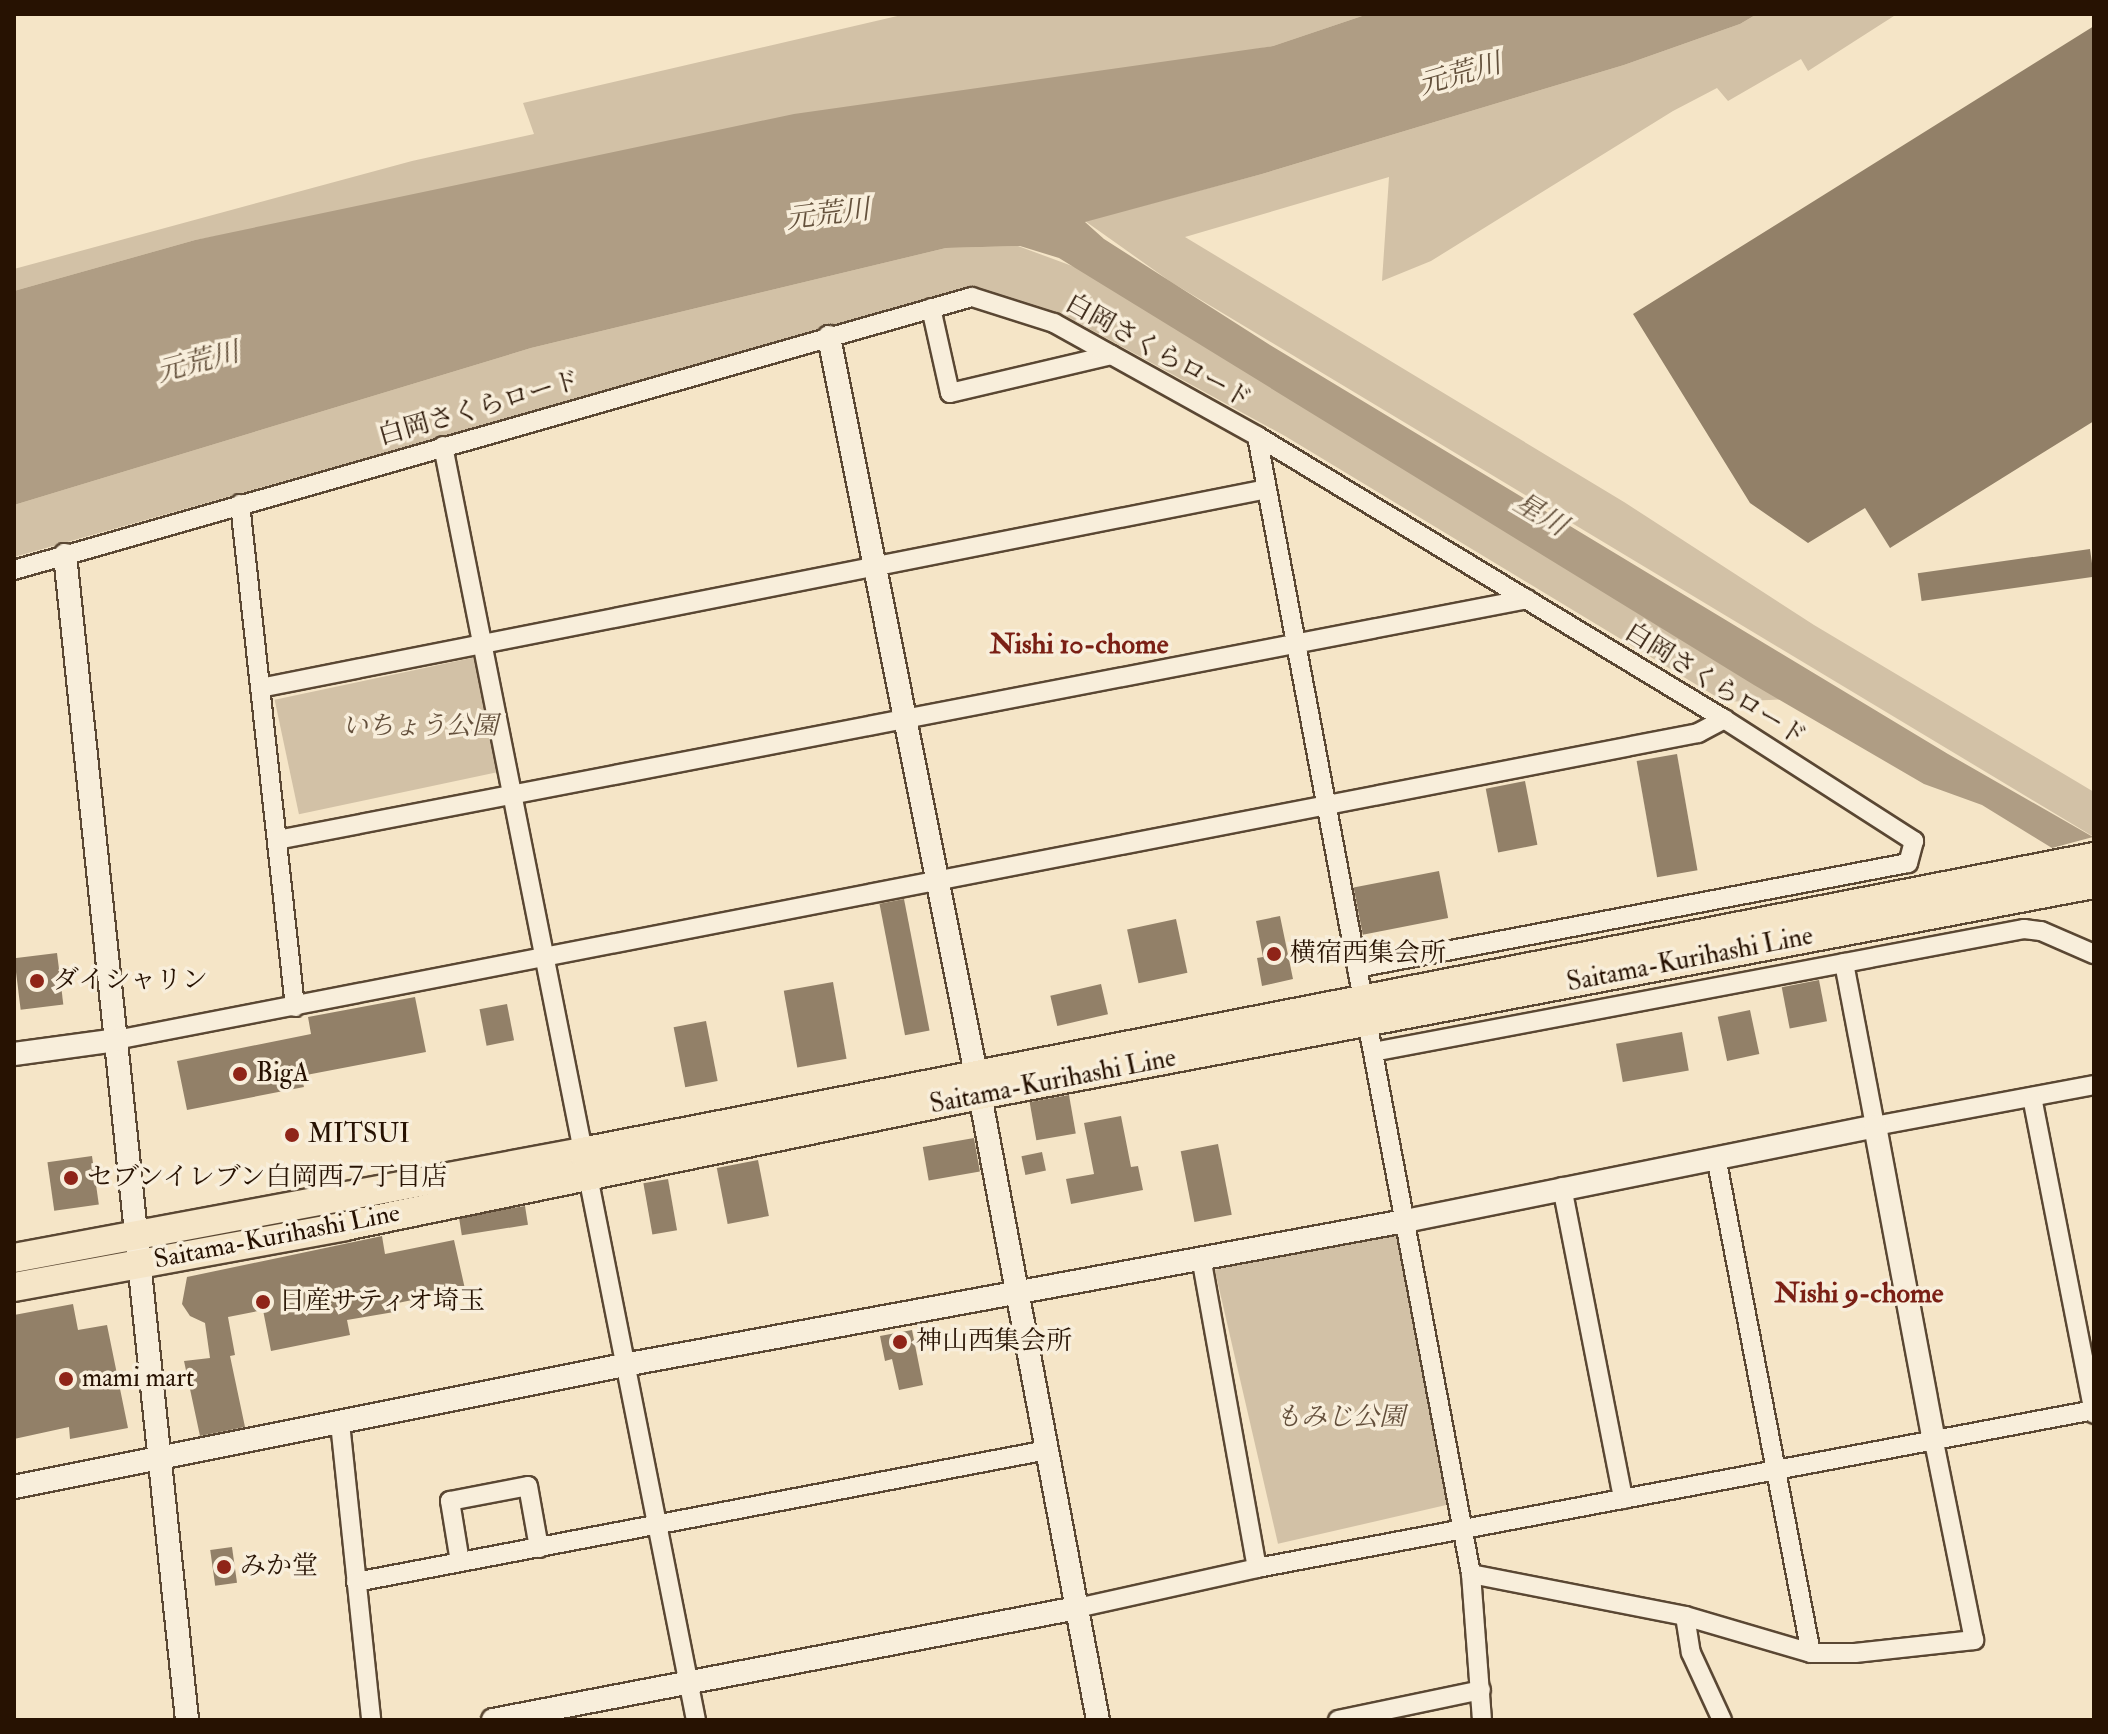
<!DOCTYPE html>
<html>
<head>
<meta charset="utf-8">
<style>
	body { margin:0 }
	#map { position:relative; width:2108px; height:1734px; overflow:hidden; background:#f5e5c7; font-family:"IM FELL Double Pica","Noto Serif JP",serif }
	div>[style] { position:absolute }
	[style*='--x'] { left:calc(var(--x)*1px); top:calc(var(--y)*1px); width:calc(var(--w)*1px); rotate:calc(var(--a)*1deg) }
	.green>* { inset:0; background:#d2c1a6; transform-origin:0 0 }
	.water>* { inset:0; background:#af9d84 }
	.building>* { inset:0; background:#928068; transform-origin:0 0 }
	.roads { filter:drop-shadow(2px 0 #5a4733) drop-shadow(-2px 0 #5a4733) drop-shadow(0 2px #5a4733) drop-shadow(0 -2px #5a4733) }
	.minor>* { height:18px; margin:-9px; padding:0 9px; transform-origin:9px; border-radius:9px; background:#f8eedb }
	.tertiary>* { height:22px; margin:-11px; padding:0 11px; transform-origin:11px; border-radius:11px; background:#f8eedb }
	.primary>* { height:28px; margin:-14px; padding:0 14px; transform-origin:14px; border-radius:14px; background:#f5e5c7 }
	.dots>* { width:22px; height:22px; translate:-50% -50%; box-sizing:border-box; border:4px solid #f8eedb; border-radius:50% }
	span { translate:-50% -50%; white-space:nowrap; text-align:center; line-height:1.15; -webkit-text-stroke:7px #f8eedb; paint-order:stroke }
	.street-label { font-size:26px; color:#271202 }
	.park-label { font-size:26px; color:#634f3b; font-style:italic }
	.poi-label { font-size:26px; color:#271202 }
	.left { translate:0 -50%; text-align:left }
	.water-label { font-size:28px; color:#64513c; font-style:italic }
	.neighbourhood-label { font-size:28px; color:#7a1f14; font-weight:700 }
	.frame { position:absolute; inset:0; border:16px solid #271202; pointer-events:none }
</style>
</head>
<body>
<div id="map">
	<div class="green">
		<i style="clip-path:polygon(906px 14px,1368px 14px,1273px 46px,195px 240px,14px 291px,14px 269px,412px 161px,534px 134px,523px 103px)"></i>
		<i style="clip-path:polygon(1757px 14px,1897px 14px,1808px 71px,1801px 59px,1728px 101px,1717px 88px,1673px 111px,1431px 261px,1382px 281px,1389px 177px,1185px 237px,1624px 502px,1814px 625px,2094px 792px,2094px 837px,1171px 282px,1085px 221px,1262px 174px,1624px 65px,1740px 24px)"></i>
		<i style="clip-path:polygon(1018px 246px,1083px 270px,1788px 699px,1725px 702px,1285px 436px,1066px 316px,971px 288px,14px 557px,14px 505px,531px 348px,946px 248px)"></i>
		<i style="left:481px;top:656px;width:117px;height:211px;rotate:78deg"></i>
		<i style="left:1397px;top:1228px;width:281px;height:187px;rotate:77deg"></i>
	</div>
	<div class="water">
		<i style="clip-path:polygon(1368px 14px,1757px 14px,1740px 24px,1624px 65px,1262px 174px,1085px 222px,1104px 239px,1270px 345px,1948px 754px,2093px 837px,2052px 848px,1982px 805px,1924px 784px,1754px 685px,1059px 258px,1020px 246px,946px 248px,531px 348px,14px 505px,14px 291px,195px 240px,794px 114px,1273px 46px)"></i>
	</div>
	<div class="building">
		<i style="clip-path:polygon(2094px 26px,2094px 421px,1890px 548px,1865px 508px,1808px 543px,1750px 503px,1633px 314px)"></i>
		<i style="left:2090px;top:549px;width:28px;height:174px;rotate:82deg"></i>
		<i style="left:1677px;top:754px;width:118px;height:41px;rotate:80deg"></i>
		<i style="left:1525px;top:781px;width:65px;height:40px;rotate:79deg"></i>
		<i style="left:1439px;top:871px;width:48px;height:87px;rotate:79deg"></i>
		<i style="left:904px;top:899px;width:134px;height:25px;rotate:79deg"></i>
		<i style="clip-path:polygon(1280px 916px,1293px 979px,1262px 986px,1257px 958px,1263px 957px,1256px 921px)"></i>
		<i style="left:1176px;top:919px;width:55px;height:50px;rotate:78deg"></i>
		<i style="left:57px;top:953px;width:52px;height:43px;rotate:83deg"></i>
		<i style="left:1819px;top:980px;width:42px;height:38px;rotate:79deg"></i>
		<i style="left:833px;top:982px;width:78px;height:50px;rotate:80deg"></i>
		<i style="left:1101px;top:984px;width:31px;height:52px;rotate:77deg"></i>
		<i style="clip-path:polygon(415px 997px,426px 1052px,301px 1076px,304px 1087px,187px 1110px,177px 1061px,311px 1034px,308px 1017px)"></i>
		<i style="left:507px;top:1004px;width:37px;height:28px;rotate:79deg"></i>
		<i style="left:1750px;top:1010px;width:45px;height:33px;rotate:78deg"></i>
		<i style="left:706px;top:1021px;width:61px;height:33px;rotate:79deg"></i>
		<i style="left:1682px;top:1032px;width:39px;height:67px;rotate:80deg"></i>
		<i style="left:1069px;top:1095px;width:39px;height:40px;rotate:80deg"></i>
		<i style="clip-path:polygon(1121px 1116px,1131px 1167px,1138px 1166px,1143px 1190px,1071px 1204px,1066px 1179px,1094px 1174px,1084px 1123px)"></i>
		<i style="left:974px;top:1138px;width:34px;height:52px;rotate:80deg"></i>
		<i style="left:1218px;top:1144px;width:72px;height:38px;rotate:79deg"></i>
		<i style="left:1042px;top:1152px;width:19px;height:21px;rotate:78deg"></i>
		<i style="left:92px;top:1156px;width:49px;height:45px;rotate:82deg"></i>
		<i style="left:758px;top:1160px;width:57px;height:42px;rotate:79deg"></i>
		<i style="left:668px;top:1179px;width:52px;height:25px;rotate:80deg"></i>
		<i style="left:525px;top:1206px;width:19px;height:67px;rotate:81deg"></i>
		<i style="clip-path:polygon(382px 1236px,385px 1254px,454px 1240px,465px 1289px,393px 1304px,394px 1312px,347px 1320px,350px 1335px,271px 1351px,263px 1310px,228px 1317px,235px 1355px,230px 1356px,245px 1427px,200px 1436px,184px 1361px,210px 1358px,205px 1323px,190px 1316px,182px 1304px,187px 1277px)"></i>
		<i style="clip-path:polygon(73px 1304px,78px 1330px,107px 1325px,128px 1428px,70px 1439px,69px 1427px,14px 1439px,14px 1315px)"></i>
		<i style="clip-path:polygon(912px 1330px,923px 1385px,899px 1390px,892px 1359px,885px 1361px,880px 1336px)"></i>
		<i style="left:232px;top:1547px;width:36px;height:22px;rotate:82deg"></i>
	</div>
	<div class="roads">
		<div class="minor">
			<i style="--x:931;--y:308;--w:87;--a:77.4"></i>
			<i style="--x:950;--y:393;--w:166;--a:-13.2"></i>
			<i style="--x:1257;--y:436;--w:1158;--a:79.35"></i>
			<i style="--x:1471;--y:1574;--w:146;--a:85.7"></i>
			<i style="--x:443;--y:446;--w:1299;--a:78.77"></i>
			<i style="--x:240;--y:504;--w:506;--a:83.76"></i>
			<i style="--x:14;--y:570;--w:996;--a:-15.91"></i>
			<i style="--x:972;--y:297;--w:86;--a:17.6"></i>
			<i style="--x:1054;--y:323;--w:232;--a:29.1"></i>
			<i style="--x:1257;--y:436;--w:546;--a:31.22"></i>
			<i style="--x:1724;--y:719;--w:226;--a:32.7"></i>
			<i style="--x:1914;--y:841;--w:23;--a:105"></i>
			<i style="--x:1908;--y:863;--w:561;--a:169.21"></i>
			<i style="--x:260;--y:688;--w:1026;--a:-11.18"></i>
			<i style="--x:277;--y:840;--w:1273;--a:-10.91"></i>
			<i style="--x:1844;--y:963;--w:166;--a:79.2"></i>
			<i style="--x:1875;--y:1126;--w:223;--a:-10.6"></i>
			<i style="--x:116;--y:1040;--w:1612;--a:-10.98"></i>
			<i style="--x:1698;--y:733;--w:30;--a:-28"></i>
			<i style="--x:1373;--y:1052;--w:663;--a:-10.7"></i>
			<i style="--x:2024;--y:929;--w:17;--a:7"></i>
			<i style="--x:2041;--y:931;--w:58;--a:23.5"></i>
			<i style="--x:2032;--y:1097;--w:323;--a:78.9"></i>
			<i style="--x:1716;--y:1157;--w:505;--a:79.16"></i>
			<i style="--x:1562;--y:1187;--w:318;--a:78.9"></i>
			<i style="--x:1201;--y:1257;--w:316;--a:79.8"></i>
			<i style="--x:340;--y:1423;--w:299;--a:84"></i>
			<i style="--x:460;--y:1562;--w:62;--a:-99.3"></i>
			<i style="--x:450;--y:1501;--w:79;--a:-10.9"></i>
			<i style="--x:528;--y:1486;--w:63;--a:79.9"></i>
			<i style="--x:1471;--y:1574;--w:218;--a:11.1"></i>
			<i style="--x:1685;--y:1616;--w:131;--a:16.4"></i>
			<i style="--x:1811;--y:1653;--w:44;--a:0"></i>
			<i style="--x:1855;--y:1653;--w:120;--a:-6.2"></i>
			<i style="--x:1974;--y:1640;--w:203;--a:-101.4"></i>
			<i style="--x:356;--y:1582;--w:703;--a:-10.81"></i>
			<i style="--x:1077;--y:1608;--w:184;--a:-12.5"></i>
			<i style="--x:1257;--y:1568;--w:852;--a:-10.69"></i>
			<i style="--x:1685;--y:1616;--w:37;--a:81"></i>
			<i style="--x:1691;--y:1653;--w:74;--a:65.2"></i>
			<i style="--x:1338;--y:1720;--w:146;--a:-11.8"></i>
		</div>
		<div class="tertiary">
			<i style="--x:829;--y:337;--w:752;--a:78.72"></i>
			<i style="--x:976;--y:1074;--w:657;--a:79.31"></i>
			<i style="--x:65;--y:555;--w:1171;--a:84.02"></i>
			<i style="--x:14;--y:1054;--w:103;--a:-7.8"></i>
			<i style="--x:14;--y:1487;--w:622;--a:-11.31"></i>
			<i style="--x:624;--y:1365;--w:794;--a:-10.45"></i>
			<i style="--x:1405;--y:1221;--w:480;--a:-11.4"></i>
			<i style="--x:1875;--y:1126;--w:320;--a:79.4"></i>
			<i style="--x:493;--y:1720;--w:595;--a:-10.86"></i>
		</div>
		<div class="primary">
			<i style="--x:14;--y:1258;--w:578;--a:-10.57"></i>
			<i style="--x:582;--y:1152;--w:1541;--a:-11.04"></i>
			<i style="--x:14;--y:1287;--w:337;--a:-10.4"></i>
			<i style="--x:345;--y:1226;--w:647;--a:-11.67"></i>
			<i style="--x:979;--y:1095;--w:1135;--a:-10.72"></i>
		</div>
	</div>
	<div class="dots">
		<i style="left:1274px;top:954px;background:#8f2418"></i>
		<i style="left:37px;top:981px;background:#8f2418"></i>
		<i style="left:240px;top:1074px;background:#8f2418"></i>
		<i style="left:292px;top:1135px;background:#8f2418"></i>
		<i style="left:71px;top:1178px;background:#8f2418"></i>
		<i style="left:263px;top:1302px;background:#8f2418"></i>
		<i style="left:900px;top:1342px;background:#8f2418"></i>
		<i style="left:66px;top:1379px;background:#8f2418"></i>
		<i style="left:224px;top:1567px;background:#8f2418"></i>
	</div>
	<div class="street-label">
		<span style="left:1158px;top:352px;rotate:29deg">白岡さくらロード</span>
		<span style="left:479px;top:409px;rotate:-16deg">白岡さくらロード</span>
		<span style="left:1715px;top:685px;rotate:32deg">白岡さくらロード</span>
		<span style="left:1690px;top:960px;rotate:-11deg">Saitama-Kurihashi Line</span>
		<span style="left:1053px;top:1082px;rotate:-11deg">Saitama-Kurihashi Line</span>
		<span style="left:277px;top:1237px;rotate:-11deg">Saitama-Kurihashi Line</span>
	</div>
	<div class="park-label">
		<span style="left:420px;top:727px">いちょう公園</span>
		<span style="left:1340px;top:1418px">もみじ公園</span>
	</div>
	<div class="poi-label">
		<span class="left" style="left:1290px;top:954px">横宿西集会所</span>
		<span class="left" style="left:53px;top:981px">ダイシャリン</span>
		<span class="left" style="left:256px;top:1074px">BigA</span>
		<span class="left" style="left:308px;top:1135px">MITSUI</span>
		<span class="left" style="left:87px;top:1178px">セブンイレブン白岡西７丁目店</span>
		<span class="left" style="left:279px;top:1302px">日産サティオ埼玉</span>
		<span class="left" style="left:916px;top:1342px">神山西集会所</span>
		<span class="left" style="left:82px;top:1379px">mami mart</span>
		<span class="left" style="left:240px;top:1567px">みか堂</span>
	</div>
	<div class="water-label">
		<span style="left:1460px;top:75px;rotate:-16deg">元荒川</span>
		<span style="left:828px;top:215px;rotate:-7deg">元荒川</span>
		<span style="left:198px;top:363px;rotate:-15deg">元荒川</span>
		<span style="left:1540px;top:515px;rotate:31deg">星川</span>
	</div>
	<div class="neighbourhood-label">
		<span style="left:1079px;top:645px">Nishi 10-chome</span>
		<span style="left:1859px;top:1294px">Nishi 9-chome</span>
	</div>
	<div class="frame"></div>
</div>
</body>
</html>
